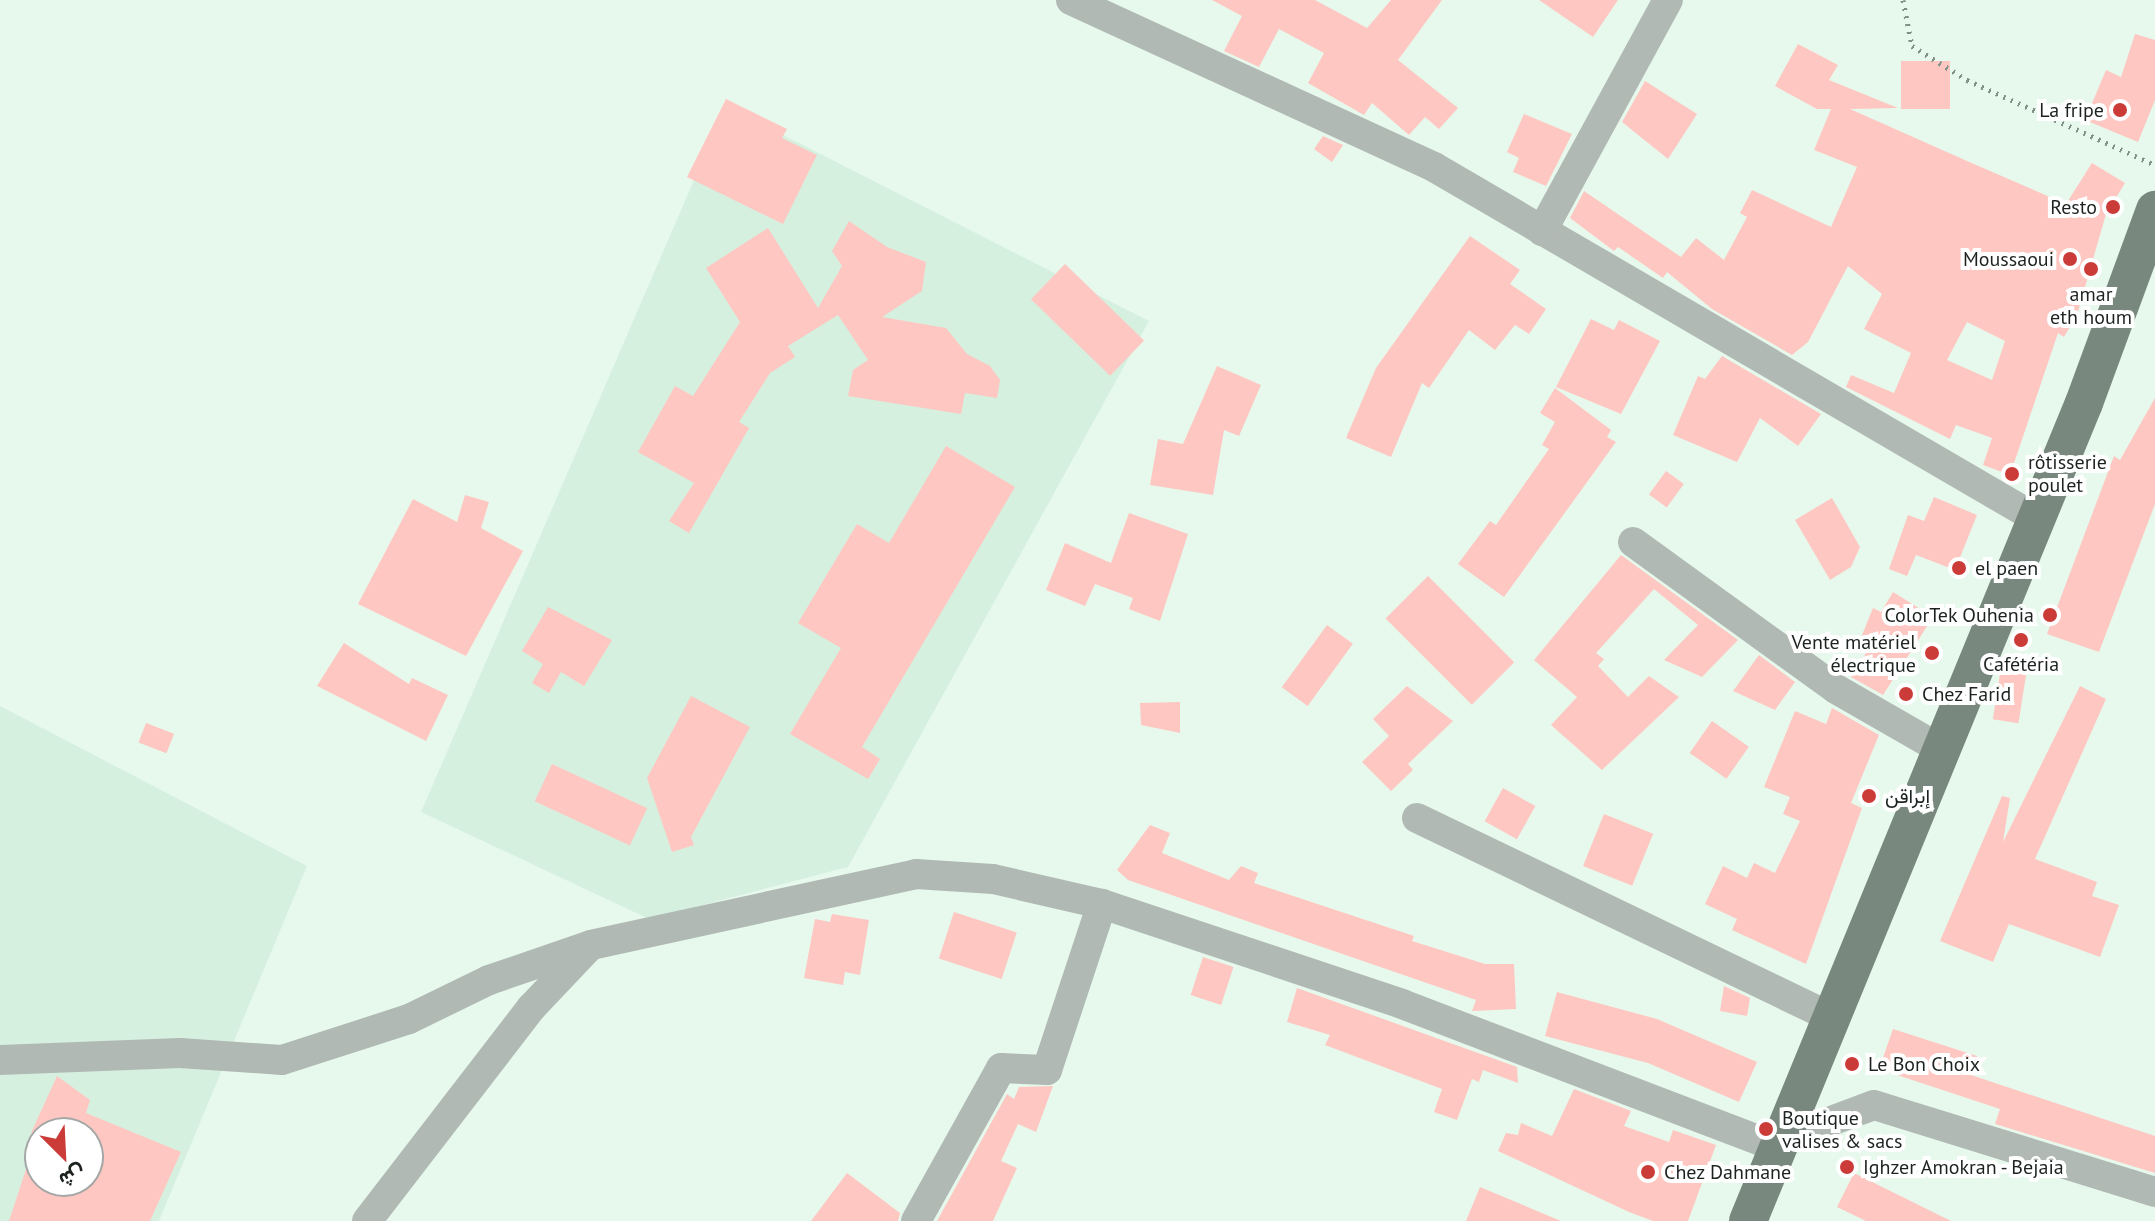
<!DOCTYPE html>
<html>
<head>
<meta charset="utf-8">
<style>
	body { margin:0 }
	#map { position:relative; width:2155px; height:1221px; overflow:hidden; background:#e7f9ed; font-family:"PT Sans",Vazirmatn,sans-serif }
	div>[style] { position:absolute }
	[style*='--x'] { left:calc(var(--x)*1px); top:calc(var(--y)*1px); width:calc(var(--w)*1px); rotate:calc(var(--a)*1deg) }
	.built>* { inset:0; background:#d6f0e0 }
	.building>* { inset:0; background:#fec7c1; transform-origin:0 0 }
	.path>* { height:5px; margin-top:-2.5px; transform-origin:0; background:repeating-linear-gradient(90deg,#828f87 0 2px,transparent 0 8px) }
	.minor>* { height:30px; margin:-15px; padding:0 15px; transform-origin:15px; border-radius:15px; background:#b1b9b4 }
	.major>* { height:38px; margin:-19px; padding:0 19px; transform-origin:19px; border-radius:19px; background:#79887f }
	.dots>* { width:22px; height:22px; translate:-50% -50%; box-sizing:border-box; border:4px solid #fff; border-radius:50% }
	span { translate:-50% -50%; white-space:nowrap; text-align:center; line-height:1.15; -webkit-text-stroke:8px #fff; paint-order:stroke }
	.poi-label { font-size:20px; color:#1c231f }
	.right { translate:-100% -50%; text-align:right }
	.left { translate:0 -50%; text-align:left }
	.north { position:absolute; left:24px; top:1117px; width:80px; height:80px; box-sizing:border-box; background:#fff; border:2px solid #a4a7a5; border-radius:50%; rotate:156deg; font-size:22px; font-weight:700; line-height:32px; text-align:center; color:#1c231f }
	.north::after { content:''; display:block; margin:auto; width:28px; height:36px; background:#cb3c39; clip-path:polygon(50% 0,100% 100%,50% 72%,0 100%) }
</style>
</head>
<body>
<div id="map">
	<div class="built">
		<i style="clip-path:polygon(726px 106px,1149px 321px,848px 867px,649px 919px,421px 812px)"></i>
		<i style="clip-path:polygon(evenodd,0 706px,307px 866px,159px 1221px,0 1221px,0 706px,40px 1133px,88px 1133px,88px 1181px,40px 1181px,40px 1133px)"></i>
	</div>
	<div class="building">
		<i style="clip-path:polygon(1212px 0,1315px 0,1367px 28px,1391px 0,1442px 0,1398px 60px,1458px 108px,1439px 129px,1425px 117px,1409px 135px,1372px 103px,1364px 115px,1308px 83px,1324px 53px,1279px 29px,1259px 67px,1224px 51px,1242px 16px)"></i>
		<i style="clip-path:polygon(1539px 0,1618px 0,1593px 37px)"></i>
		<i style="clip-path:polygon(2135px 34px,2155px 40px,2155px 100px,2138px 142px,2085px 120px,2106px 70px,2121px 77px)"></i>
		<i style="clip-path:polygon(evenodd,1798px 44px,1838px 65px,1829px 80px,1898px 108px,1850px 109px,1967px 161px,2066px 204px,2092px 163px,2125px 183px,2106px 214px,2077px 315px,2064px 337px,2058px 333px,2010px 475px,1983px 465px,1992px 438px,1956px 425px,1950px 439px,1846px 387px,1851px 375px,1894px 393px,1911px 353px,1864px 329px,1882px 294px,1848px 266px,1808px 342px,1792px 355px,1712px 309px,1667px 272px,1663px 278px,1618px 247px,1614px 251px,1570px 218px,1584px 191px,1681px 257px,1696px 238px,1724px 260px,1747px 217px,1740px 213px,1752px 190px,1831px 227px,1857px 167px,1814px 150px,1831px 109px,1817px 109px,1775px 86px,1798px 44px,1967px 322px,2005px 341px,1992px 380px,1947px 360px,1967px 322px)"></i>
		<i style="left:1901px;top:61px;width:49px;height:48px"></i>
		<i style="clip-path:polygon(1645px 81px,1697px 114px,1668px 159px,1622px 122px)"></i>
		<i style="clip-path:polygon(726px 99px,787px 129px,782px 138px,817px 155px,783px 224px,687px 177px)"></i>
		<i style="clip-path:polygon(1524px 114px,1572px 134px,1546px 186px,1513px 172px,1519px 158px,1507px 152px)"></i>
		<i style="clip-path:polygon(1323px 136px,1343px 145px,1332px 162px,1314px 149px)"></i>
		<i style="clip-path:polygon(849px 221px,887px 247px,926px 262px,922px 291px,882px 317px,946px 328px,967px 354px,990px 366px,1000px 380px,997px 398px,965px 393px,961px 414px,848px 396px,853px 370px,868px 360px,838px 315px,788px 346px,795px 357px,770px 373px,739px 422px,749px 428px,689px 533px,669px 521px,694px 483px,638px 452px,675px 386px,693px 396px,740px 322px,706px 268px,768px 228px,818px 308px,842px 266px,832px 251px)"></i>
		<i style="clip-path:polygon(1470px 236px,1520px 270px,1510px 284px,1546px 309px,1529px 334px,1515px 325px,1495px 350px,1469px 330px,1429px 388px,1422px 383px,1391px 457px,1346px 438px,1376px 368px)"></i>
		<i style="left:1065px;top:264px;width:110px;height:49px;rotate:44deg"></i>
		<i style="clip-path:polygon(1591px 319px,1614px 330px,1619px 320px,1660px 341px,1621px 414px,1556px 387px)"></i>
		<i style="clip-path:polygon(1722px 356px,1821px 414px,1798px 446px,1760px 418px,1737px 462px,1673px 435px,1698px 376px,1705px 379px)"></i>
		<i style="clip-path:polygon(1217px 366px,1261px 385px,1239px 436px,1224px 430px,1213px 495px,1150px 485px,1158px 439px,1183px 444px)"></i>
		<i style="clip-path:polygon(1555px 388px,1611px 430px,1607px 437px,1616px 442px,1504px 597px,1458px 564px,1490px 521px,1496px 525px,1549px 449px,1542px 445px,1555px 422px,1540px 413px)"></i>
		<i style="clip-path:polygon(2155px 398px,2155px 504px,2099px 652px,2047px 634px,2114px 456px,2120px 460px)"></i>
		<i style="clip-path:polygon(946px 446px,1015px 487px,862px 747px,880px 759px,868px 779px,790px 734px,841px 648px,798px 623px,857px 524px,889px 543px)"></i>
		<i style="left:1666px;top:471px;width:22px;height:29px;rotate:36deg"></i>
		<i style="clip-path:polygon(465px 495px,489px 502px,481px 528px,523px 551px,466px 656px,358px 604px,413px 499px,457px 522px)"></i>
		<i style="clip-path:polygon(1934px 497px,1977px 515px,1955px 570px,1916px 555px,1907px 576px,1889px 569px,1908px 515px,1924px 521px)"></i>
		<i style="clip-path:polygon(1832px 498px,1860px 547px,1851px 567px,1830px 580px,1795px 520px)"></i>
		<i style="clip-path:polygon(1129px 513px,1188px 534px,1160px 621px,1129px 609px,1133px 598px,1095px 584px,1085px 606px,1046px 590px,1065px 543px,1111px 563px)"></i>
		<i style="clip-path:polygon(1621px 555px,1738px 640px,1702px 677px,1664px 660px,1698px 625px,1654px 589px,1596px 653px,1604px 659px,1598px 666px,1628px 697px,1649px 676px,1679px 697px,1602px 770px,1551px 725px,1577px 697px,1534px 660px)"></i>
		<i style="left:1428px;top:576px;width:122px;height:60px;rotate:45deg"></i>
		<i style="clip-path:polygon(1893px 592px,1933px 617px,1883px 695px,1851px 677px,1868px 650px,1858px 645px,1873px 608px,1881px 612px)"></i>
		<i style="clip-path:polygon(548px 607px,612px 640px,584px 686px,561px 672px,549px 693px,532px 683px,543px 664px,522px 651px)"></i>
		<i style="left:1327px;top:625px;width:32px;height:77px;rotate:36deg"></i>
		<i style="clip-path:polygon(344px 643px,409px 684px,412px 678px,448px 695px,426px 741px,317px 686px)"></i>
		<i style="clip-path:polygon(1759px 655px,1795px 682px,1775px 710px,1733px 691px)"></i>
		<i style="left:2002px;top:661px;width:26px;height:59px;rotate:9deg"></i>
		<i style="clip-path:polygon(1407px 686px,1453px 721px,1408px 764px,1413px 770px,1391px 791px,1362px 762px,1389px 736px,1373px 719px)"></i>
		<i style="clip-path:polygon(2080px 686px,2106px 699px,2035px 859px,2097px 882px,2092px 896px,2119px 905px,2100px 957px,2009px 924px,1993px 962px,1940px 941px,2002px 796px,2010px 798px,2003px 842px)"></i>
		<i style="clip-path:polygon(691px 696px,750px 727px,691px 837px,694px 845px,672px 852px,647px 778px)"></i>
		<i style="clip-path:polygon(1180px 702px,1180px 733px,1141px 725px,1140px 703px)"></i>
		<i style="clip-path:polygon(1832px 708px,1879px 735px,1851px 803px,1862px 808px,1806px 964px,1732px 930px,1737px 919px,1705px 904px,1723px 866px,1747px 878px,1754px 863px,1775px 873px,1800px 821px,1783px 814px,1790px 797px,1764px 787px,1795px 711px,1826px 724px)"></i>
		<i style="left:1712px;top:721px;width:45px;height:39px;rotate:35deg"></i>
		<i style="left:146px;top:723px;width:30px;height:21px;rotate:21deg"></i>
		<i style="left:552px;top:764px;width:105px;height:41px;rotate:25deg"></i>
		<i style="left:1503px;top:788px;width:37px;height:38px;rotate:29deg"></i>
		<i style="left:1604px;top:814px;width:53px;height:56px;rotate:22deg"></i>
		<i style="clip-path:polygon(1150px 825px,1170px 833px,1162px 853px,1229px 880px,1241px 866px,1258px 873px,1254px 883px,1414px 936px,1412px 941px,1485px 964px,1514px 964px,1516px 1009px,1472px 1011px,1476px 1000px,1128px 880px,1117px 870px)"></i>
		<i style="left:954px;top:912px;width:66px;height:49px;rotate:18deg"></i>
		<i style="clip-path:polygon(832px 914px,869px 920px,860px 975px,845px 972px,843px 985px,804px 978px,815px 919px,830px 922px)"></i>
		<i style="left:1203px;top:957px;width:32px;height:40px;rotate:18deg"></i>
		<i style="clip-path:polygon(1724px 986px,1750px 998px,1747px 1016px,1720px 1011px)"></i>
		<i style="clip-path:polygon(1297px 988px,1517px 1067px,1518px 1083px,1483px 1070px,1479px 1082px,1472px 1079px,1457px 1120px,1434px 1112px,1442px 1089px,1325px 1045px,1330px 1035px,1287px 1022px)"></i>
		<i style="clip-path:polygon(1557px 992px,1657px 1019px,1757px 1062px,1739px 1102px,1648px 1063px,1545px 1036px)"></i>
		<i style="clip-path:polygon(1893px 1029px,1977px 1056px,1971px 1075px,2155px 1136px,2155px 1173px,1995px 1124px,2000px 1109px,1879px 1069px)"></i>
		<i style="clip-path:polygon(57px 1076px,90px 1100px,86px 1113px,181px 1152px,150px 1221px,9px 1221px,36px 1139px,40px 1181px,88px 1181px,88px 1133px,31px 1133px)"></i>
		<i style="clip-path:polygon(1053px 1086px,1036px 1132px,1018px 1124px,1001px 1161px,1017px 1168px,993px 1221px,937px 1221px,1007px 1094px,1014px 1099px,1019px 1087px)"></i>
		<i style="clip-path:polygon(1574px 1089px,1631px 1111px,1624px 1126px,1669px 1142px,1673px 1130px,1716px 1145px,1688px 1221px,1653px 1221px,1629px 1212px,1498px 1151px,1506px 1133px,1518px 1135px,1521px 1123px,1552px 1136px)"></i>
		<i style="clip-path:polygon(847px 1173px,900px 1213px,898px 1221px,811px 1221px)"></i>
		<i style="clip-path:polygon(1854px 1173px,1951px 1221px,1866px 1221px,1837px 1207px)"></i>
		<i style="clip-path:polygon(1480px 1187px,1561px 1221px,1466px 1221px)"></i>
	</div>
	<div class="path">
		<i style="--x:1903;--y:0;--w:47;--a:78.9"></i>
		<i style="--x:1912;--y:46;--w:65;--a:31.7"></i>
		<i style="--x:1967;--y:80;--w:206;--a:24.3"></i>
	</div>
	<div class="minor">
		<i style="--x:1071;--y:0;--w:400;--a:24.7"></i>
		<i style="--x:1434;--y:167;--w:698;--a:30.27"></i>
		<i style="--x:1542;--y:231;--w:263;--a:-61.4"></i>
		<i style="--x:1633;--y:542;--w:251;--a:35.9"></i>
		<i style="--x:1836;--y:689;--w:122;--a:29.9"></i>
		<i style="--x:1417;--y:818;--w:459;--a:25.7"></i>
		<i style="--x:0;--y:1060;--w:180;--a:-2.2"></i>
		<i style="--x:180;--y:1053;--w:102;--a:3.9"></i>
		<i style="--x:282;--y:1060;--w:133;--a:-17.9"></i>
		<i style="--x:409;--y:1019;--w:89;--a:-26"></i>
		<i style="--x:489;--y:980;--w:108;--a:-18.9"></i>
		<i style="--x:591;--y:945;--w:333;--a:-12.3"></i>
		<i style="--x:916;--y:874;--w:77;--a:3.7"></i>
		<i style="--x:993;--y:879;--w:112;--a:12.9"></i>
		<i style="--x:1102;--y:904;--w:316;--a:18.4"></i>
		<i style="--x:1402;--y:1004;--w:401;--a:20.9"></i>
		<i style="--x:1786;--y:1127;--w:37;--a:-5"></i>
		<i style="--x:1823;--y:1124;--w:54;--a:-20.4"></i>
		<i style="--x:1874;--y:1105;--w:294;--a:17.2"></i>
		<i style="--x:367;--y:1221;--w:269;--a:-52.4"></i>
		<i style="--x:531;--y:1008;--w:81;--a:-46.5"></i>
		<i style="--x:916;--y:1221;--w:175;--a:-60.9"></i>
		<i style="--x:1001;--y:1068;--w:46;--a:2.5"></i>
		<i style="--x:1047;--y:1070;--w:175;--a:-71.7"></i>
	</div>
	<div class="major">
		<i style="--x:1748;--y:1221;--w:884;--a:-67.67"></i>
		<i style="--x:2084;--y:403;--w:206;--a:-69.8"></i>
	</div>
	<div class="dots">
		<i style="left:2120px;top:110px;background:#cb3c39"></i>
		<i style="left:2113px;top:207px;background:#cb3c39"></i>
		<i style="left:2070px;top:259px;background:#cb3c39"></i>
		<i style="left:2091px;top:269px;background:#cb3c39"></i>
		<i style="left:2012px;top:474px;background:#cb3c39"></i>
		<i style="left:1959px;top:568px;background:#cb3c39"></i>
		<i style="left:2050px;top:615px;background:#cb3c39"></i>
		<i style="left:2021px;top:640px;background:#cb3c39"></i>
		<i style="left:1932px;top:653px;background:#cb3c39"></i>
		<i style="left:1906px;top:694px;background:#cb3c39"></i>
		<i style="left:1869px;top:796px;background:#cb3c39"></i>
		<i style="left:1852px;top:1064px;background:#cb3c39"></i>
		<i style="left:1766px;top:1129px;background:#cb3c39"></i>
		<i style="left:1847px;top:1167px;background:#cb3c39"></i>
		<i style="left:1648px;top:1172px;background:#cb3c39"></i>
	</div>
	<div class="poi-label">
		<span class="right" style="left:2104px;top:110px">La fripe</span>
		<span class="right" style="left:2097px;top:207px">Resto</span>
		<span class="right" style="left:2054px;top:259px">Moussaoui</span>
		<span style="left:2091px;top:306px">amar<br>eth houm</span>
		<span class="left" style="left:2028px;top:474px">rôtisserie<br>poulet</span>
		<span class="left" style="left:1975px;top:568px">el paen</span>
		<span class="right" style="left:2034px;top:615px">ColorTek Ouhenia</span>
		<span class="right" style="left:1916px;top:654px">Vente matériel<br>électrique</span>
		<span style="left:2021px;top:664px">Cafétéria</span>
		<span class="left" style="left:1922px;top:694px">Chez Farid</span>
		<span class="left" style="left:1885px;top:796px">إبراقن</span>
		<span class="left" style="left:1868px;top:1064px">Le Bon Choix</span>
		<span class="left" style="left:1782px;top:1130px">Boutique<br>valises &amp; sacs</span>
		<span class="left" style="left:1863px;top:1167px">Ighzer Amokran - Bejaia</span>
		<span class="left" style="left:1664px;top:1172px">Chez Dahmane</span>
	</div>
	<div class="north">ش</div>
</div>
</body>
</html>
